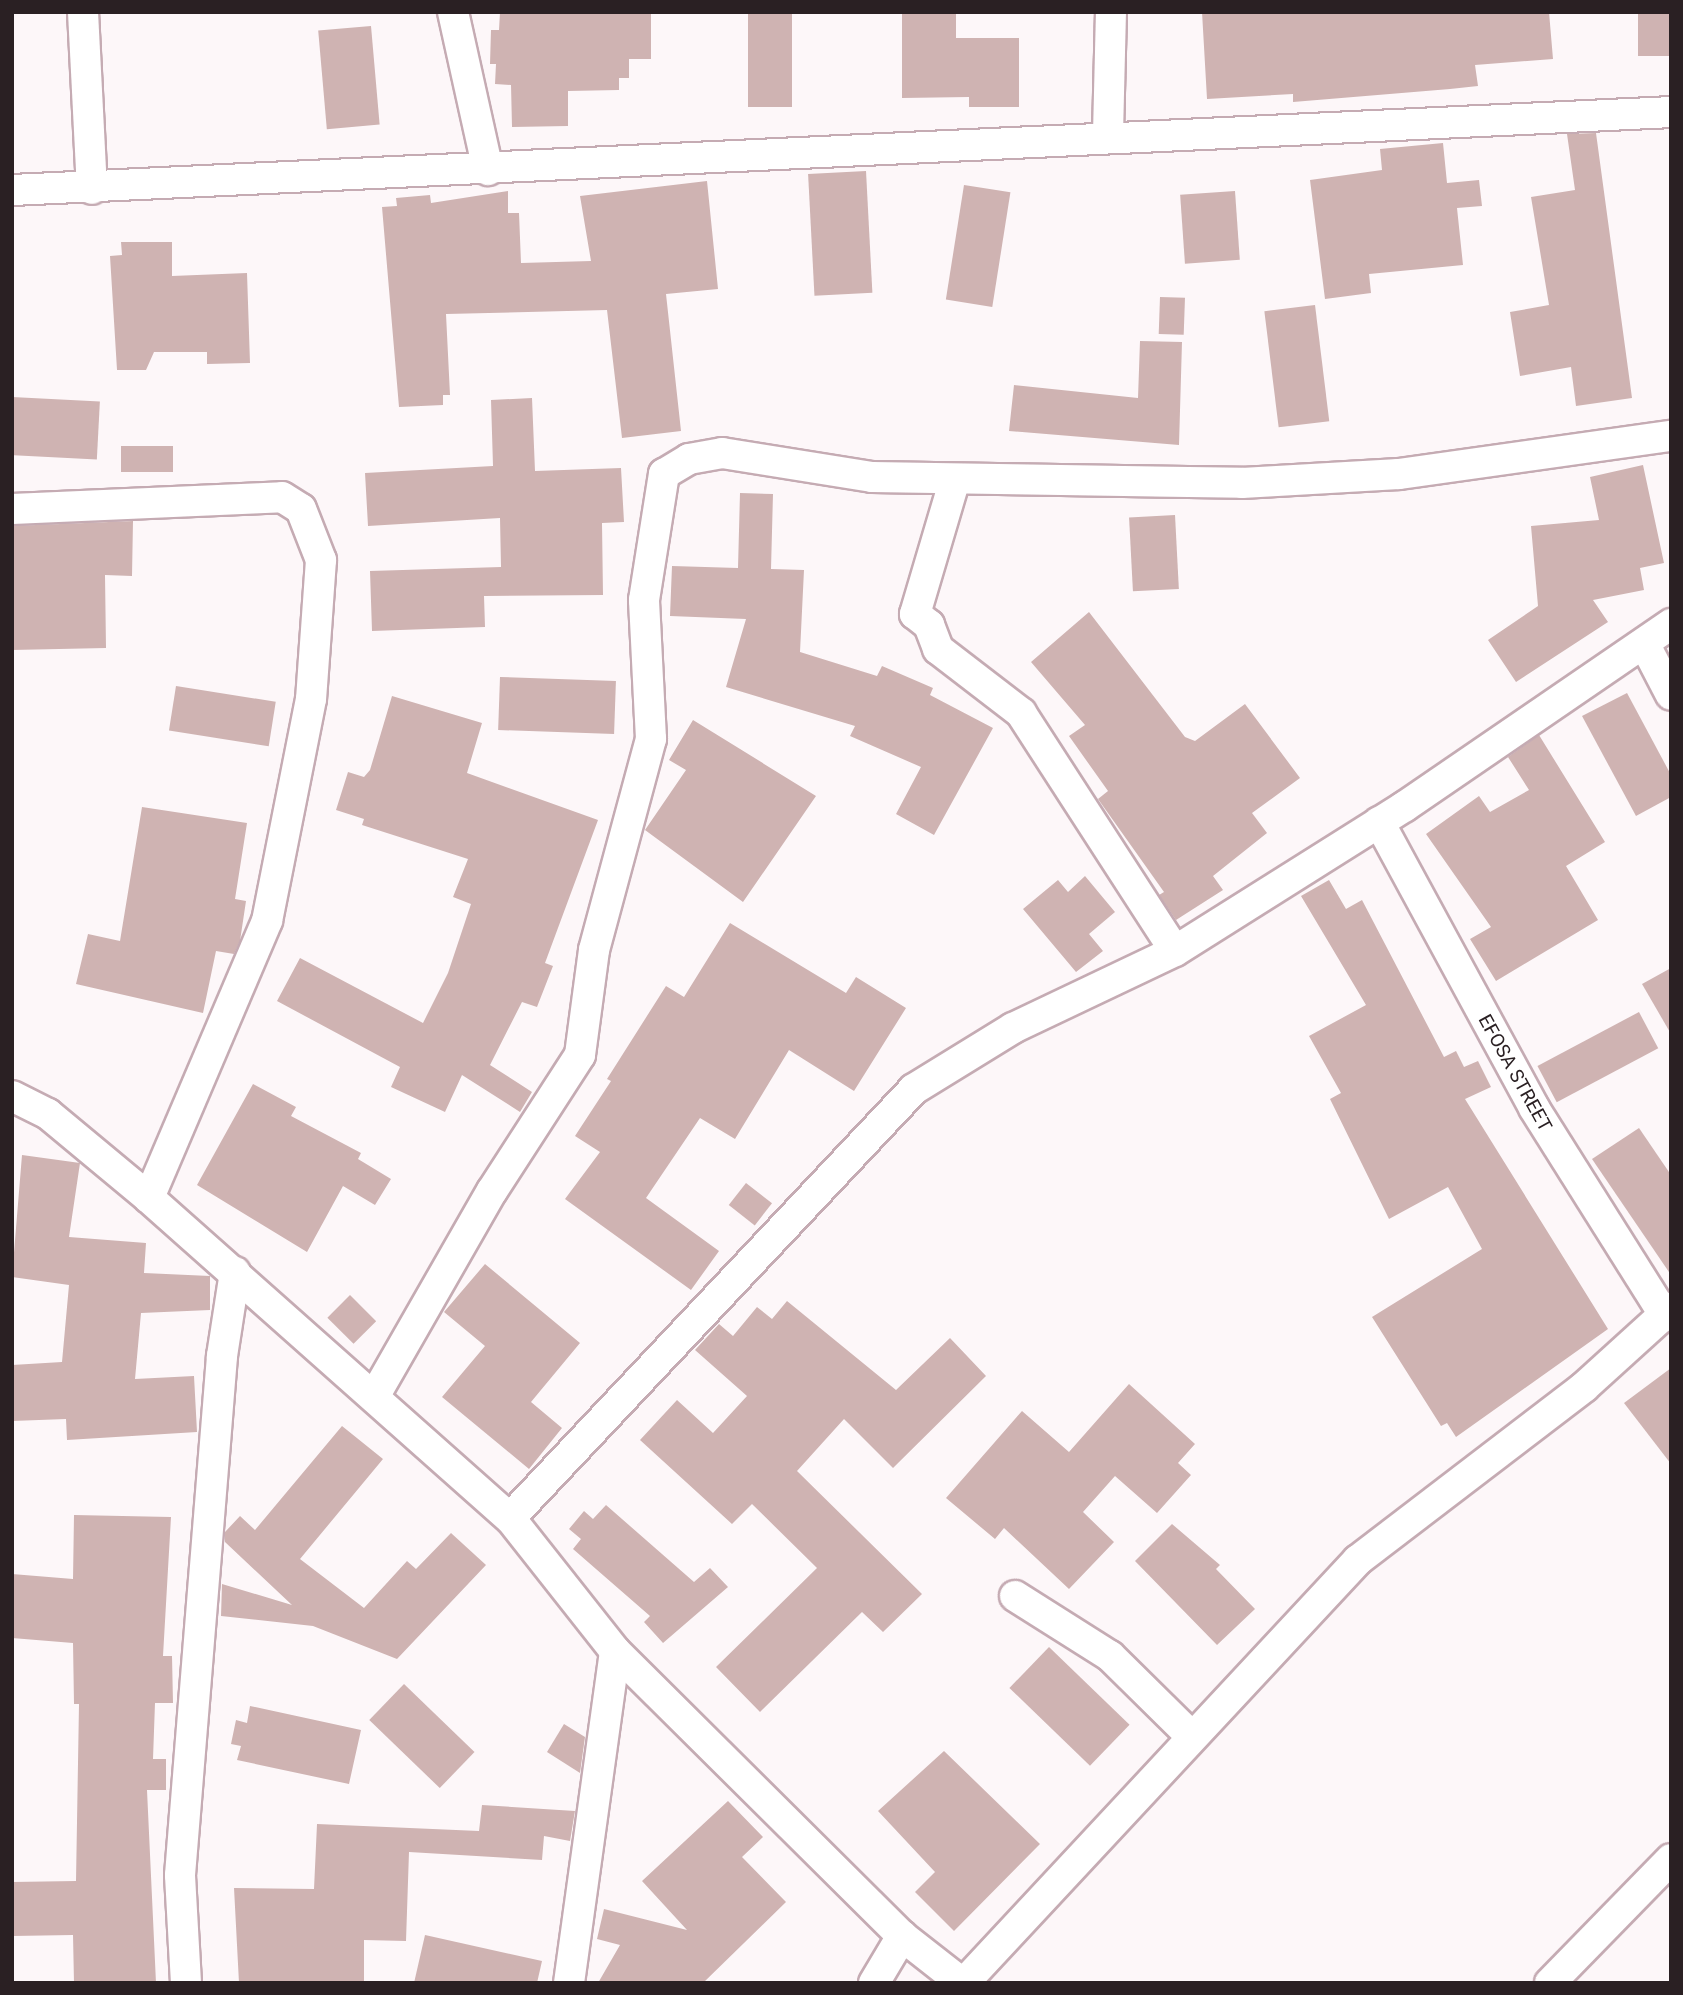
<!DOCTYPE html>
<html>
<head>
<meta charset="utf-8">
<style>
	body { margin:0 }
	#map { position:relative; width:1683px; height:1995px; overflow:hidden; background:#fdf7f9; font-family:Roboto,sans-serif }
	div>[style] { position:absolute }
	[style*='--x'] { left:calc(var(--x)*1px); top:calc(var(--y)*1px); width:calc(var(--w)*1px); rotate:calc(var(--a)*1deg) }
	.building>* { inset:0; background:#cfb3b2; transform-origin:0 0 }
	.roads { filter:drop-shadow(2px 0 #c5abb3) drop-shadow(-2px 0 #c5abb3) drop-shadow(0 2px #c5abb3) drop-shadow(0 -2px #c5abb3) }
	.minor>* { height:30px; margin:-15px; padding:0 15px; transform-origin:15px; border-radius:15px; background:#fff }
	span { translate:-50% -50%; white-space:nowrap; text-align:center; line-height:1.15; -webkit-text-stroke:6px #fff; paint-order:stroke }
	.street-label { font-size:19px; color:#2a2023 }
	.frame { position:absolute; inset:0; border:14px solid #2a2023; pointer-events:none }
</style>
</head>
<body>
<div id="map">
	<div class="building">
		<i style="clip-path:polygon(500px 12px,651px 12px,651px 59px,629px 59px,629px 78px,619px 78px,619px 90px,568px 91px,568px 126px,512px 127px,511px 85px,495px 84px,496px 64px,490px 64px,491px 30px,499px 30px)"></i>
		<i style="left:748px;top:12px;width:44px;height:95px"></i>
		<i style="clip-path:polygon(902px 12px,956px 12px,956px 38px,1019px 38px,1019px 107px,969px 107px,969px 97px,902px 98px)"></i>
		<i style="clip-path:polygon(1202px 12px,1549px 12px,1553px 59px,1475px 65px,1478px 86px,1450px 89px,1293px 102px,1293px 94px,1207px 99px)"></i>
		<i style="left:1638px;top:12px;width:33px;height:44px"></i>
		<i style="left:371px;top:26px;width:99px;height:53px;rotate:85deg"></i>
		<i style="clip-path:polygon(1596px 133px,1632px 398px,1576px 406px,1571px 367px,1520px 376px,1510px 312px,1549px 305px,1531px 197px,1575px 190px,1567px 134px)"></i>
		<i style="clip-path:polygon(1443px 143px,1447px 183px,1479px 180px,1482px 206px,1457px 208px,1463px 265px,1369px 274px,1371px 293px,1325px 299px,1310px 180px,1382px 170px,1380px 149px)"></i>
		<i style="left:866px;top:171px;width:122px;height:58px;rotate:87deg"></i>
		<i style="clip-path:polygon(707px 181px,718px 289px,666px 294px,681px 431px,622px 438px,607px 310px,446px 314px,450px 395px,443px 395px,443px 405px,399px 407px,382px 207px,397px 206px,396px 198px,430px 195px,431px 203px,508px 191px,508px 213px,519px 213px,521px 263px,591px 261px,580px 196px)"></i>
		<i style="left:964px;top:185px;width:47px;height:116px;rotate:9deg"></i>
		<i style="left:1235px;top:191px;width:69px;height:55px;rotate:86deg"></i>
		<i style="clip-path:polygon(121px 242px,172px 242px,172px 276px,247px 273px,250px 363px,207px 364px,207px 352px,154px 352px,146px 370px,117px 370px,110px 256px,122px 255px)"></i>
		<i style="left:1160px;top:297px;width:25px;height:37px;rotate:2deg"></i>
		<i style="left:1315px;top:305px;width:117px;height:51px;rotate:83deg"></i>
		<i style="clip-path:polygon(1140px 341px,1182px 342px,1179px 445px,1009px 431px,1014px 385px,1138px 398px)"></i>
		<i style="left:12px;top:397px;width:88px;height:58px;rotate:3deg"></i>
		<i style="clip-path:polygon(532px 398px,535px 471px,621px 468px,624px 522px,602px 523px,603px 595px,484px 596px,485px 627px,372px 631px,370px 571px,501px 567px,500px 518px,368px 526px,365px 473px,493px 466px,491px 400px)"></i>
		<i style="left:121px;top:446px;width:52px;height:26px"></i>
		<i style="clip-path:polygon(1643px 465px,1664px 563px,1640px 568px,1644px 590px,1593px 600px,1608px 622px,1516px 682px,1488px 640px,1538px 606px,1531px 526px,1599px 520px,1590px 477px)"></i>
		<i style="clip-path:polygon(740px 493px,773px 494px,771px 569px,804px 570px,800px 652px,877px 676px,882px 666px,933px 688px,930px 695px,993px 728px,934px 835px,896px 814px,921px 767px,850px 736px,855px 726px,726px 687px,746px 619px,670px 616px,672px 566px,738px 568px)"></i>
		<i style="left:1175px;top:515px;width:74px;height:46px;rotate:87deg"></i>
		<i style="clip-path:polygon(133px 521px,132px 576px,105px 575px,106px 648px,12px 650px,12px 526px)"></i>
		<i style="clip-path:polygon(1089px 612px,1185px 737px,1195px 741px,1245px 704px,1300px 778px,1252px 813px,1267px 833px,1213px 876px,1223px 890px,1176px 920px,1159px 895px,1164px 892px,1098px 799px,1108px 791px,1069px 736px,1085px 725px,1031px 662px)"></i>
		<i style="left:500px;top:677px;width:116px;height:53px;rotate:2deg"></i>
		<i style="left:176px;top:686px;width:101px;height:45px;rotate:9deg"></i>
		<i style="clip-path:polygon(1627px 693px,1671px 775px,1671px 797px,1636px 816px,1582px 716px)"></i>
		<i style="clip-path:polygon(392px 696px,482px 723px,467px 773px,598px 820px,545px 963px,553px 966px,537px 1007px,522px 1002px,490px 1065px,532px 1092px,520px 1112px,462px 1075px,445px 1112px,391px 1087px,400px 1067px,277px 1001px,300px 958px,423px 1023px,448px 973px,471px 904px,453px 897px,468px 859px,362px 825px,364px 819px,336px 810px,348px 772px,364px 777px,370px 770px)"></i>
		<i style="clip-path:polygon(693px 720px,816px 796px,743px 902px,645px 830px,686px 770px,669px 760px)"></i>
		<i style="clip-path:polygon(1539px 735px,1605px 842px,1566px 866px,1598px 920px,1496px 981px,1470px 939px,1491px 927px,1426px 834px,1479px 796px,1490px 812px,1529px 790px,1508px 757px)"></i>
		<i style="clip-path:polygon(142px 807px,247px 823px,235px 899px,246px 901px,240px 941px,234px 954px,216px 951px,203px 1013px,76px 984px,88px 934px,120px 941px)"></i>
		<i style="clip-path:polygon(1085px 876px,1115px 912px,1089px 934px,1103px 951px,1076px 972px,1023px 909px,1058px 880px,1068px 892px)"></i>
		<i style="clip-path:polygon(1329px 880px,1346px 909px,1362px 900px,1444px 1057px,1456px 1051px,1464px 1067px,1478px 1061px,1491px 1087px,1465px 1099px,1608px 1329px,1456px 1437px,1447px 1423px,1441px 1426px,1372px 1317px,1482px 1249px,1448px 1187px,1389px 1219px,1330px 1099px,1341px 1093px,1309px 1036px,1366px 1005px,1301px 896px)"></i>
		<i style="clip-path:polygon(730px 923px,846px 993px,856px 977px,906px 1008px,854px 1091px,789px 1050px,735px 1139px,700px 1118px,646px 1198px,719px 1251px,691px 1290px,565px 1199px,600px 1152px,575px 1136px,611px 1081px,607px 1079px,666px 986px,684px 997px)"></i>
		<i style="clip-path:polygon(1671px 968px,1671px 1034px,1642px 984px)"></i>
		<i style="left:1639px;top:1012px;width:41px;height:115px;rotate:62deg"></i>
		<i style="clip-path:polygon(253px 1084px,296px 1107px,291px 1116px,361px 1153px,358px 1159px,391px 1179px,375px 1205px,343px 1186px,307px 1252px,197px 1185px)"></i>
		<i style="clip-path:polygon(1639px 1128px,1671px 1175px,1671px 1275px,1592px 1159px)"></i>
		<i style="clip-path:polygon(22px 1155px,80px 1163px,69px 1237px,146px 1243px,144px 1273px,210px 1276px,210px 1310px,141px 1313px,135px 1379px,194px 1376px,197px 1432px,67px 1440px,66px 1419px,12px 1421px,12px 1365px,62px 1362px,69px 1285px,12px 1277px)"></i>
		<i style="left:746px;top:1183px;width:33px;height:28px;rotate:38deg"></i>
		<i style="clip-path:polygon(485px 1264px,580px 1343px,531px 1402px,562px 1428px,529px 1469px,442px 1397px,485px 1346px,444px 1312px)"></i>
		<i style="left:350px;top:1295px;width:37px;height:32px;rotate:45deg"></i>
		<i style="clip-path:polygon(787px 1301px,896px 1390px,950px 1338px,986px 1376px,893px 1468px,844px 1419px,797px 1471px,922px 1594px,883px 1632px,862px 1612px,760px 1712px,716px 1667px,817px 1568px,752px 1504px,732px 1524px,640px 1440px,677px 1400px,713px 1433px,747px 1396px,695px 1350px,719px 1324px,733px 1336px,757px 1307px,772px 1319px)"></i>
		<i style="clip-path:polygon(1671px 1368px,1671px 1464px,1624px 1403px)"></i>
		<i style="clip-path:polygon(1129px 1384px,1195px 1444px,1178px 1463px,1191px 1475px,1157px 1513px,1115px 1476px,1083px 1512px,1114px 1542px,1069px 1589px,1004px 1528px,995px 1539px,946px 1498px,1022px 1411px,1069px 1452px)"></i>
		<i style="clip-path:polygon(342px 1426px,383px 1459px,300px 1559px,364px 1608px,407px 1561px,416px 1569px,451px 1533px,486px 1565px,397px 1659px,313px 1626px,221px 1616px,222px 1584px,292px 1605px,225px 1542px,225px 1532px,240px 1516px,255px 1530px)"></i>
		<i style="clip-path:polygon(606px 1505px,694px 1582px,710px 1568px,728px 1587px,663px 1643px,644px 1622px,650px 1616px,573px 1549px,581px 1539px,569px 1529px,584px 1511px,593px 1519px)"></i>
		<i style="clip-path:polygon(74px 1515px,171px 1517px,163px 1656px,172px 1656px,173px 1703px,155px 1703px,153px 1759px,166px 1759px,166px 1790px,147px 1790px,156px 1983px,74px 1983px,73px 1935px,12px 1936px,12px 1882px,76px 1881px,79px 1704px,74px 1704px,73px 1643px,12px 1638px,12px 1574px,73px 1579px)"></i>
		<i style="clip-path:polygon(1172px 1524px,1220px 1565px,1216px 1569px,1255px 1609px,1217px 1645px,1135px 1561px)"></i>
		<i style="left:1049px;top:1647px;width:112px;height:57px;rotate:44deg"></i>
		<i style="left:404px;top:1684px;width:98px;height:50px;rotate:44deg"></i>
		<i style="clip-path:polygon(250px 1706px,361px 1730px,349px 1784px,237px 1760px,241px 1746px,231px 1744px,236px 1720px,247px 1723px)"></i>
		<i style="clip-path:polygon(564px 1724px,585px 1737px,580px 1773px,547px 1752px)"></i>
		<i style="clip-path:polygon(944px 1751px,1040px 1844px,954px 1931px,915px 1892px,935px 1872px,878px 1811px)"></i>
		<i style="clip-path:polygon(728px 1801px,763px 1837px,742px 1857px,786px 1902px,703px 1983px,598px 1983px,620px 1945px,597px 1939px,604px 1909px,687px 1930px,642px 1881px)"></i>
		<i style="clip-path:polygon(482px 1805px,575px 1811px,570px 1841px,544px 1836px,542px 1860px,409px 1852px,406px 1941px,364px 1940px,364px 1983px,239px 1983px,234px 1888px,314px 1889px,317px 1824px,479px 1831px)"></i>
		<i style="clip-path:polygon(425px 1935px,542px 1961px,537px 1983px,414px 1983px)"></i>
	</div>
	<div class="roads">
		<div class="minor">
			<i style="--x:83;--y:12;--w:177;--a:87.1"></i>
			<i style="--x:453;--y:12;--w:162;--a:77.5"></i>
			<i style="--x:1108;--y:134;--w:122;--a:-88.6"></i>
			<i style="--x:12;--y:190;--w:1661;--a:-2.69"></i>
			<i style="--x:955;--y:479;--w:141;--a:106.5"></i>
			<i style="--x:915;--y:614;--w:18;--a:38"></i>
			<i style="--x:929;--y:625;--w:26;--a:69"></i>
			<i style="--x:938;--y:649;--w:105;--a:37.6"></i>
			<i style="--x:1021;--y:713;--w:283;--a:57.1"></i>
			<i style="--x:12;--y:509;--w:270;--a:-2.5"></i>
			<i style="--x:282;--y:497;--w:22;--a:32"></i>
			<i style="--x:301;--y:509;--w:55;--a:68.6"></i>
			<i style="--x:321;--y:560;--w:139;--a:94.1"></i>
			<i style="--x:311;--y:699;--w:226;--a:101.2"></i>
			<i style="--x:267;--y:921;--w:301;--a:113.1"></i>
			<i style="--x:1645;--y:645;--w:56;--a:62.5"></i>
			<i style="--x:1379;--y:822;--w:325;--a:61.5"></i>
			<i style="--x:1534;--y:1108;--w:246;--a:57.8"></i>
			<i style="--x:12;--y:1096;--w:40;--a:26.6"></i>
			<i style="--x:48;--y:1114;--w:131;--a:39.7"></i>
			<i style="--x:149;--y:1198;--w:482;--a:41.6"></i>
			<i style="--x:510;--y:1518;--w:169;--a:51.7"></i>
			<i style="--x:615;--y:1651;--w:404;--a:44.8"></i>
			<i style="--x:902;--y:1936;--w:76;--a:38.1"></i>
			<i style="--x:375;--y:1395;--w:235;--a:-60.2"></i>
			<i style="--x:492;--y:1191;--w:162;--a:-57.1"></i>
			<i style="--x:580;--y:1055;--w:106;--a:-82.4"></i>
			<i style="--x:594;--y:950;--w:219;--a:-74.9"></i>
			<i style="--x:651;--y:739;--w:139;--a:-92.9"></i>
			<i style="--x:644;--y:600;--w:128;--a:-81"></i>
			<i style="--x:664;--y:474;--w:29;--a:-31"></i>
			<i style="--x:689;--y:459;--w:34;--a:-10"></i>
			<i style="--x:722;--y:453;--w:152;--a:9.1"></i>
			<i style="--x:872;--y:477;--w:370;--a:0.9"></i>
			<i style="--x:1242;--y:483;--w:157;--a:-3.3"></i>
			<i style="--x:1399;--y:474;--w:275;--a:-8"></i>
			<i style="--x:510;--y:1518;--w:589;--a:-46.72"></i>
			<i style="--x:914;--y:1089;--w:116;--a:-31.6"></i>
			<i style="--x:1013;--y:1028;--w:179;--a:-25.4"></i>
			<i style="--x:1175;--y:951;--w:271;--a:-32.2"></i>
			<i style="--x:1404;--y:807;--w:324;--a:-34.4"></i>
			<i style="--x:1015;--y:1596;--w:112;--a:32.3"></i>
			<i style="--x:1110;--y:1656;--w:115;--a:44.6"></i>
			<i style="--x:186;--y:1983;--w:108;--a:-93.2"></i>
			<i style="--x:180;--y:1875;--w:521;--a:-85.37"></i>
			<i style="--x:222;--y:1356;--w:85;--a:-81.2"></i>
			<i style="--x:569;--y:1983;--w:335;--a:-82.1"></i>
			<i style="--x:874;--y:1983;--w:55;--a:-59.2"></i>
			<i style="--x:964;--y:1983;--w:578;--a:-47.03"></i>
			<i style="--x:1358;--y:1560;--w:285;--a:-37.4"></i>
			<i style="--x:1584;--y:1387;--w:118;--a:-42.2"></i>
			<i style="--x:1550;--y:1983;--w:173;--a:-45.7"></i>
		</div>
	</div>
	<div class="street-label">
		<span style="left:1515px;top:1073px;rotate:61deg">EFOSA STREET</span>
	</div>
	<div class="frame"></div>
</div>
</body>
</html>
